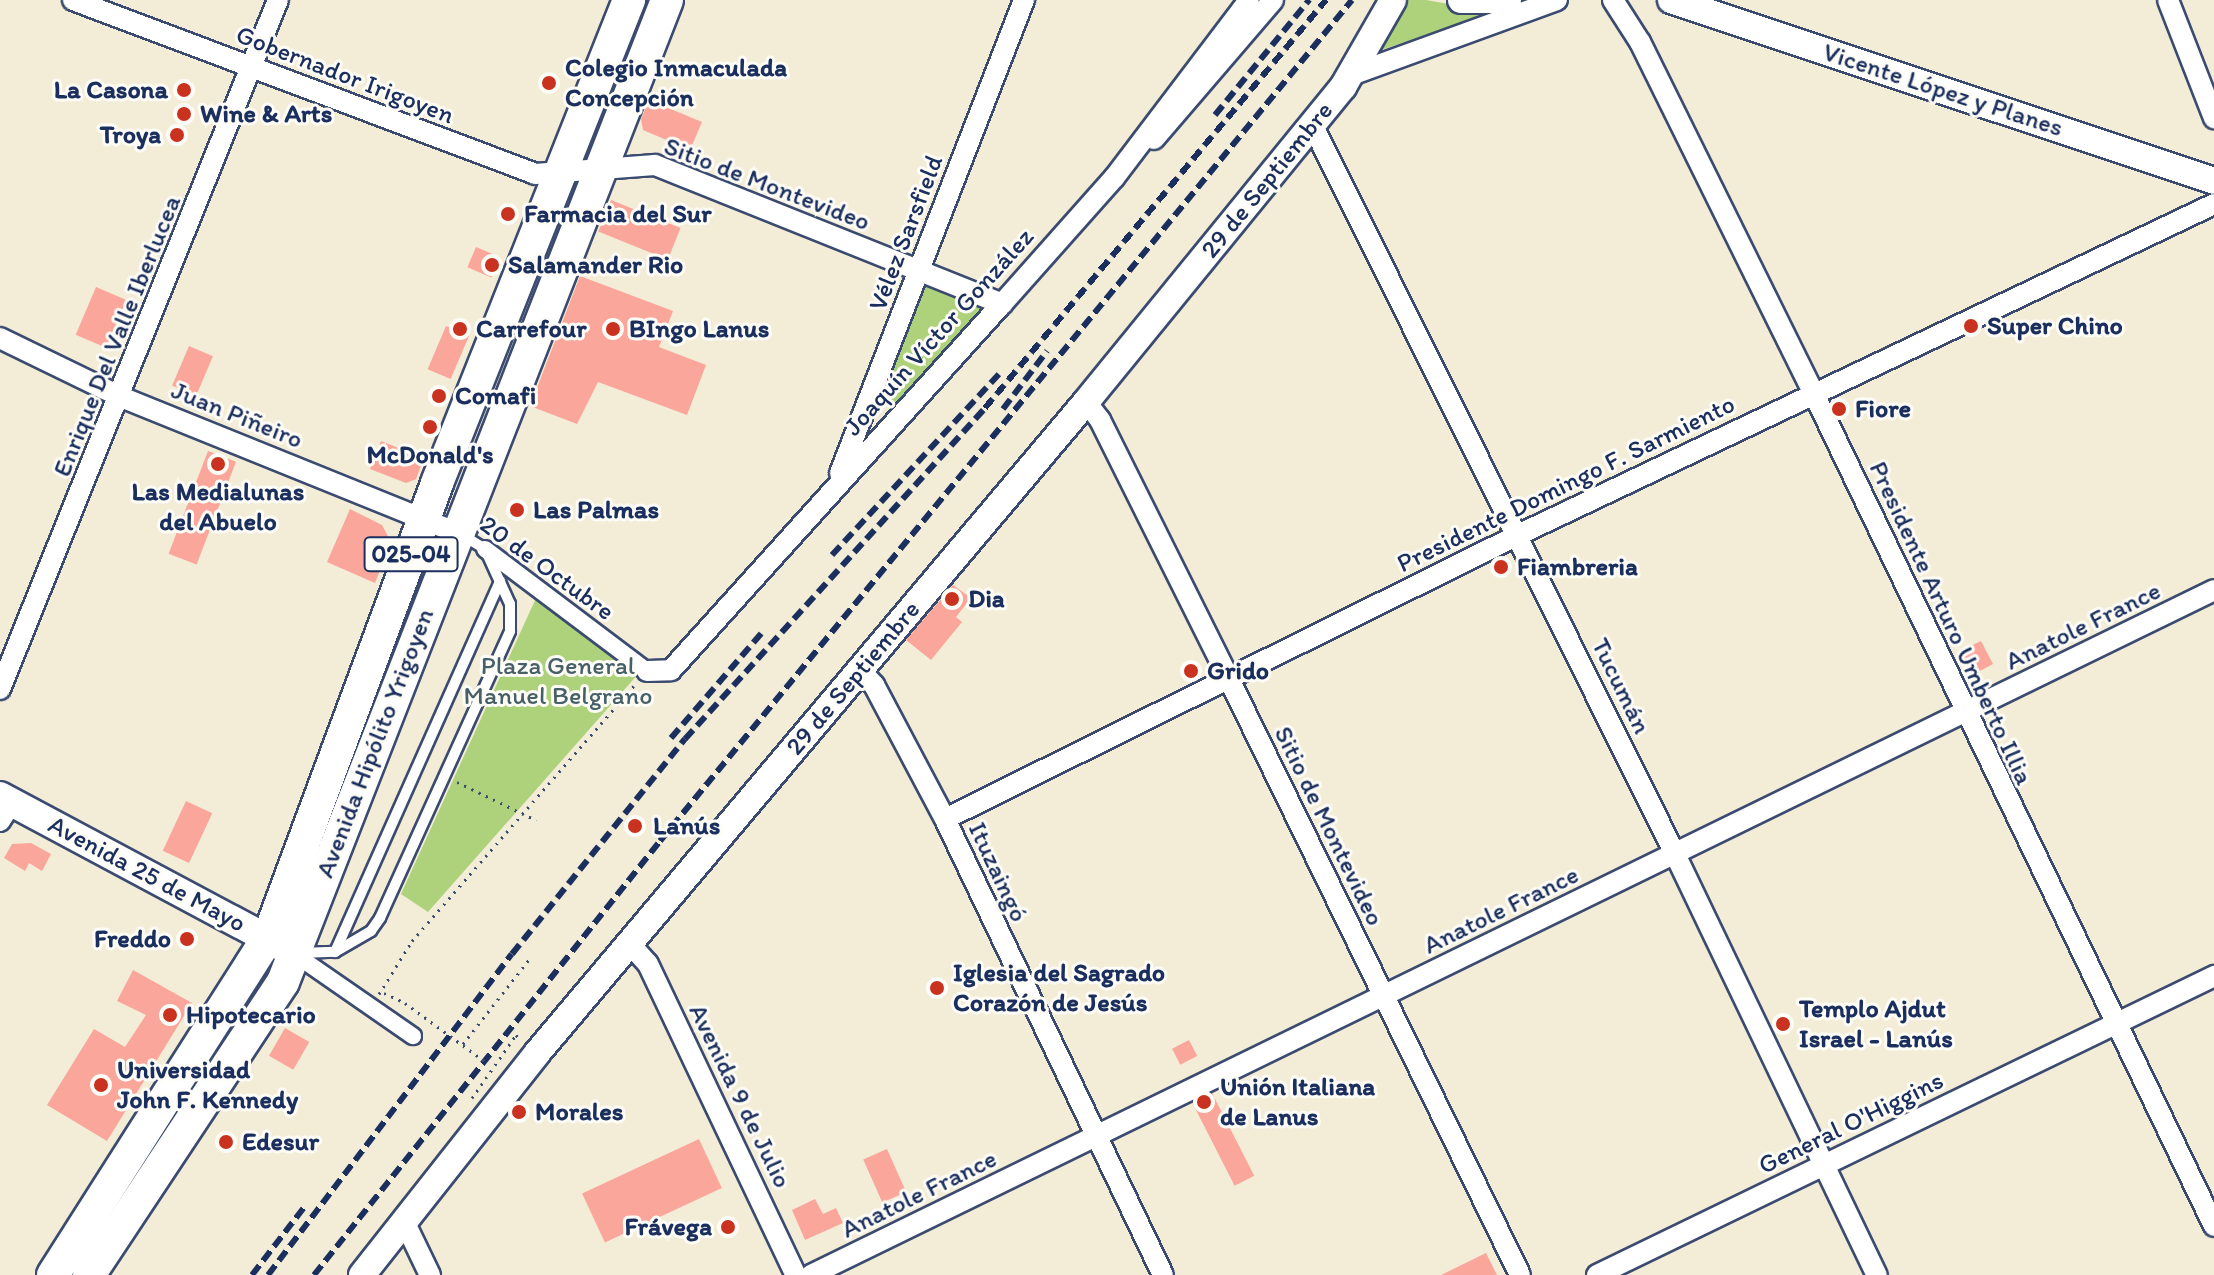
<!DOCTYPE html>
<html>
<head>
<meta charset="utf-8">
<style>
	body { margin:0 }
	#map { position:relative; width:2214px; height:1275px; overflow:hidden; background:#f3ecd7; font-family:Itim,sans-serif }
	div>[style] { position:absolute }
	[style*='--x'] { left:calc(var(--x)*1px); top:calc(var(--y)*1px); width:calc(var(--w)*1px); rotate:calc(var(--a)*1deg) }
	.green>* { inset:0; background:#aed27b }
	.building>* { inset:0; background:#fba69a; transform-origin:0 0 }
	.path>* { height:3px; margin-top:-1.5px; transform-origin:0; background:repeating-linear-gradient(90deg,#3b4b70 0 2px,transparent 0 8px) }
	.roads { filter:drop-shadow(2px 0 #3b4b70) drop-shadow(-2px 0 #3b4b70) drop-shadow(0 2px #3b4b70) drop-shadow(0 -2px #3b4b70) }
	.service>* { height:10px; margin:-5px; padding:0 5px; transform-origin:5px; border-radius:5px; background:#fff }
	.pedestrian>* { height:16px; margin:-8px; padding:0 8px; transform-origin:8px; border-radius:8px; background:#fff }
	.minor>* { height:20px; margin:-10px; padding:0 10px; transform-origin:10px; border-radius:10px; background:#fff }
	.tertiary>* { height:26px; margin:-13px; padding:0 13px; transform-origin:13px; border-radius:13px; background:#fff }
	.secondary>* { height:28px; margin:-14px; padding:0 14px; transform-origin:14px; border-radius:14px; background:#fff }
	.primary>* { height:32px; margin:-16px; padding:0 16px; transform-origin:16px; border-radius:16px; background:#fff }
	.rail>* { height:6px; margin-top:-3px; transform-origin:0; background:repeating-linear-gradient(90deg,#1b2f5e 0 12px,transparent 0 18px) }
	.path-bridge>* { height:3px; margin-top:-1.5px; transform-origin:0; background:repeating-linear-gradient(90deg,#3b4b70 0 2px,transparent 0 8px) }
	.dots>* { width:22px; height:22px; translate:-50% -50%; box-sizing:border-box; border:4px solid #fdfcf7; border-radius:50% }
	span { translate:-50% -50%; white-space:nowrap; text-align:center; line-height:1.15; -webkit-text-stroke:6px #fdfcf7; paint-order:stroke }
	.shield-label span { padding:2px 6px; background:#fdfcf7; border:2px solid; border-radius:6px; -webkit-text-stroke-width:0 }
	.shield-label { font-size:24px; color:#1b2f5e; font-weight:700 }
	.poi-label { font-size:26px; color:#1b2f5e; font-weight:700 }
	.left { translate:0 -50%; text-align:left }
	.right { translate:-100% -50%; text-align:right }
	.street-label { font-size:26px; color:#1b2f5e }
	.park-label { font-size:26px; color:#476067 }
</style>
</head>
<body>
<div id="map">
	<div class="green">
		<i style="clip-path:polygon(1407px 0,1426px 0,1495px 12px,1369px 54px)"></i>
		<i style="clip-path:polygon(927px 283px,987px 307px,900px 405px,882px 397px)"></i>
		<i style="clip-path:polygon(537px 596px,639px 673px,428px 912px,401px 894px)"></i>
	</div>
	<div class="building">
		<i style="clip-path:polygon(649px 100px,702px 122px,690px 150px,643px 130px,641px 119px)"></i>
		<i style="left:611px;top:200px;width:75px;height:34px;rotate:22deg"></i>
		<i style="left:476px;top:247px;width:26px;height:22px;rotate:23deg"></i>
		<i style="clip-path:polygon(580px 276px,673px 311px,659px 347px,706px 365px,687px 415px,598px 382px,577px 424px,530px 406px)"></i>
		<i style="left:96px;top:287px;width:33px;height:52px;rotate:23deg"></i>
		<i style="left:446px;top:326px;width:25px;height:47px;rotate:23deg"></i>
		<i style="left:189px;top:346px;width:26px;height:43px;rotate:23deg"></i>
		<i style="clip-path:polygon(381px 441px,424px 458px,416px 479px,406px 483px,370px 469px)"></i>
		<i style="left:208px;top:451px;width:30px;height:110px;rotate:21deg"></i>
		<i style="clip-path:polygon(350px 509px,382px 525px,391px 542px,375px 583px,327px 562px)"></i>
		<i style="clip-path:polygon(953px 585px,971px 598px,956px 617px,962px 622px,931px 660px,906px 640px)"></i>
		<i style="clip-path:polygon(1981px 641px,1993px 664px,1978px 672px,1968px 670px,1958px 652px)"></i>
		<i style="left:186px;top:801px;width:29px;height:55px;rotate:25deg"></i>
		<i style="clip-path:polygon(31px 843px,51px 854px,42px 871px,29px 863px,25px 871px,4px 858px,12px 844px)"></i>
		<i style="clip-path:polygon(133px 970px,192px 1003px,107px 1141px,47px 1105px,94px 1029px,125px 1047px,146px 1015px,117px 1001px)"></i>
		<i style="left:285px;top:1028px;width:28px;height:32px;rotate:30deg"></i>
		<i style="left:1189px;top:1040px;width:18px;height:19px;rotate:63deg"></i>
		<i style="left:1212px;top:1093px;width:93px;height:22px;rotate:63deg"></i>
		<i style="left:699px;top:1139px;width:54px;height:129px;rotate:65deg"></i>
		<i style="left:887px;top:1149px;width:47px;height:26px;rotate:66deg"></i>
		<i style="clip-path:polygon(815px 1199px,823px 1214px,836px 1208px,843px 1223px,805px 1240px,792px 1210px)"></i>
		<i style="clip-path:polygon(1486px 1253px,1497px 1275px,1441px 1275px)"></i>
	</div>
	<div class="path">
		<i style="--x:457;--y:782;--w:88;--a:25.7"></i>
		<i style="--x:384;--y:993;--w:23;--a:25"></i>
		<i style="--x:379;--y:994;--w:62;--a:-58.1"></i>
		<i style="--x:412;--y:941;--w:338;--a:-49"></i>
		<i style="--x:463;--y:1044;--w:110;--a:-52"></i>
		<i style="--x:472;--y:1098;--w:77;--a:-55.1"></i>
		<i style="--x:516;--y:1035;--w:4;--a:45"></i>
	</div>
	<div class="roads">
		<div class="service">
			<i style="--x:335;--y:952;--w:406;--a:-66"></i>
			<i style="--x:299;--y:953;--w:36;--a:-2"></i>
			<i style="--x:335;--y:952;--w:42;--a:-30.3"></i>
			<i style="--x:371;--y:931;--w:16;--a:-55"></i>
			<i style="--x:380;--y:918;--w:315;--a:-65.6"></i>
			<i style="--x:510;--y:631;--w:27;--a:-90"></i>
			<i style="--x:510;--y:604;--w:60;--a:-114.4"></i>
			<i style="--x:485;--y:549;--w:28;--a:-148"></i>
		</div>
		<div class="pedestrian">
			<i style="--x:485;--y:549;--w:203;--a:37"></i>
			<i style="--x:293;--y:953;--w:146;--a:34.7"></i>
		</div>
		<div class="minor">
			<i style="--x:73;--y:0;--w:494;--a:20.6"></i>
			<i style="--x:535;--y:174;--w:120;--a:-4.3"></i>
			<i style="--x:655;--y:165;--w:374;--a:21.8"></i>
			<i style="--x:1613;--y:0;--w:50;--a:57.3"></i>
			<i style="--x:1640;--y:42;--w:393;--a:63.7"></i>
			<i style="--x:1814;--y:394;--w:923;--a:64.32"></i>
			<i style="--x:2168;--y:0;--w:127;--a:68.7"></i>
			<i style="--x:1351;--y:75;--w:219;--a:-20"></i>
			<i style="--x:1312;--y:124;--w:815;--a:63.56"></i>
			<i style="--x:1675;--y:854;--w:467;--a:64.4"></i>
			<i style="--x:1154;--y:139;--w:183;--a:-49.4"></i>
			<i style="--x:0;--y:338;--w:135;--a:26"></i>
			<i style="--x:121;--y:397;--w:363;--a:22"></i>
			<i style="--x:1086;--y:402;--w:23;--a:52"></i>
			<i style="--x:1100;--y:420;--w:287;--a:63.5"></i>
			<i style="--x:1228;--y:677;--w:665;--a:63.97"></i>
			<i style="--x:840;--y:473;--w:508;--a:-68.74"></i>
			<i style="--x:860;--y:670;--w:21;--a:47"></i>
			<i style="--x:874;--y:685;--w:152;--a:62.1"></i>
			<i style="--x:945;--y:819;--w:505;--a:64.45"></i>
			<i style="--x:647;--y:671;--w:24;--a:-2"></i>
			<i style="--x:671;--y:670;--w:493;--a:-47.9"></i>
			<i style="--x:1002;--y:304;--w:169;--a:-48.4"></i>
			<i style="--x:1114;--y:178;--w:223;--a:-52.8"></i>
			<i style="--x:0;--y:689;--w:743;--a:-68.03"></i>
			<i style="--x:945;--y:819;--w:640;--a:-26.36"></i>
			<i style="--x:1518;--y:535;--w:771;--a:-25.43"></i>
			<i style="--x:0;--y:821;--w:22;--a:-58"></i>
			<i style="--x:629;--y:943;--w:28;--a:48"></i>
			<i style="--x:648;--y:964;--w:344;--a:64.6"></i>
			<i style="--x:404;--y:1221;--w:60;--a:64.3"></i>
			<i style="--x:811;--y:1275;--w:1561;--a:-26.02"></i>
			<i style="--x:1597;--y:1275;--w:686;--a:-25.85"></i>
		</div>
		<div class="tertiary">
			<i style="--x:1461;--y:0;--w:47;--a:0"></i>
			<i style="--x:1671;--y:0;--w:572;--a:18.43"></i>
			<i style="--x:362;--y:1275;--w:284;--a:-51.7"></i>
			<i style="--x:538;--y:1052;--w:850;--a:-49.87"></i>
			<i style="--x:1086;--y:402;--w:407;--a:-50.8"></i>
			<i style="--x:1343;--y:87;--w:100;--a:-60.1"></i>
		</div>
		<div class="secondary">
			<i style="--x:0;--y:796;--w:324;--a:28.1"></i>
		</div>
		<div class="primary">
			<i style="--x:53;--y:1275;--w:400;--a:-57.5"></i>
			<i style="--x:268;--y:938;--w:485;--a:-69.6"></i>
			<i style="--x:437;--y:483;--w:520;--a:-68.32"></i>
			<i style="--x:89;--y:1275;--w:351;--a:-56.5"></i>
			<i style="--x:283;--y:982;--w:1054;--a:-68.64"></i>
		</div>
	</div>
	<div class="rail">
		<i style="--x:1215;--y:115;--w:149;--a:-50.7"></i>
		<i style="--x:1003;--y:409;--w:73;--a:-52.8"></i>
		<i style="--x:832;--y:555;--w:248;--a:-47.3"></i>
		<i style="--x:671;--y:738;--w:144;--a:-49.2"></i>
		<i style="--x:252;--y:1275;--w:88;--a:-52.4"></i>
		<i style="--x:268;--y:1275;--w:403;--a:-52.8"></i>
		<i style="--x:512;--y:954;--w:276;--a:-51.2"></i>
		<i style="--x:685;--y:739;--w:447;--a:-47.8"></i>
		<i style="--x:985;--y:408;--w:532;--a:-50.11"></i>
		<i style="--x:314;--y:1275;--w:555;--a:-51.44"></i>
		<i style="--x:660;--y:841;--w:1089;--a:-50.55"></i>
	</div>
	<div class="path-bridge">
		<i style="--x:405;--y:1003;--w:100;--a:36.1"></i>
	</div>
	<div class="dots">
		<i style="left:549px;top:83px;background:#c8321e"></i>
		<i style="left:184px;top:90px;background:#c8321e"></i>
		<i style="left:184px;top:114px;background:#c8321e"></i>
		<i style="left:177px;top:135px;background:#c8321e"></i>
		<i style="left:508px;top:214px;background:#c8321e"></i>
		<i style="left:492px;top:265px;background:#c8321e"></i>
		<i style="left:1971px;top:326px;background:#c8321e"></i>
		<i style="left:460px;top:329px;background:#c8321e"></i>
		<i style="left:613px;top:329px;background:#c8321e"></i>
		<i style="left:439px;top:396px;background:#c8321e"></i>
		<i style="left:1839px;top:409px;background:#c8321e"></i>
		<i style="left:430px;top:427px;background:#c8321e"></i>
		<i style="left:218px;top:464px;background:#c8321e"></i>
		<i style="left:517px;top:510px;background:#c8321e"></i>
		<i style="left:1501px;top:567px;background:#c8321e"></i>
		<i style="left:952px;top:599px;background:#c8321e"></i>
		<i style="left:1191px;top:671px;background:#c8321e"></i>
		<i style="left:635px;top:826px;background:#c8321e"></i>
		<i style="left:187px;top:939px;background:#c8321e"></i>
		<i style="left:937px;top:988px;background:#c8321e"></i>
		<i style="left:170px;top:1015px;background:#c8321e"></i>
		<i style="left:1783px;top:1024px;background:#c8321e"></i>
		<i style="left:101px;top:1085px;background:#c8321e"></i>
		<i style="left:1204px;top:1102px;background:#c8321e"></i>
		<i style="left:519px;top:1112px;background:#c8321e"></i>
		<i style="left:226px;top:1142px;background:#c8321e"></i>
		<i style="left:728px;top:1227px;background:#c8321e"></i>
	</div>
	<div class="shield-label">
		<span style="left:411px;top:554px">025-04</span>
	</div>
	<div class="poi-label">
		<span class="left" style="left:565px;top:83px">Colegio Inmaculada<br>Concepción</span>
		<span class="right" style="left:168px;top:90px">La Casona</span>
		<span class="left" style="left:200px;top:114px">Wine &amp; Arts</span>
		<span class="right" style="left:161px;top:135px">Troya</span>
		<span class="left" style="left:524px;top:214px">Farmacia del Sur</span>
		<span class="left" style="left:508px;top:265px">Salamander Rio</span>
		<span class="left" style="left:1987px;top:326px">Super Chino</span>
		<span class="left" style="left:476px;top:329px">Carrefour</span>
		<span class="left" style="left:629px;top:329px">BIngo Lanus</span>
		<span class="left" style="left:455px;top:396px">Comafi</span>
		<span class="left" style="left:1855px;top:409px">Fiore</span>
		<span style="left:430px;top:455px">McDonald's</span>
		<span style="left:218px;top:507px">Las Medialunas<br>del Abuelo</span>
		<span class="left" style="left:533px;top:510px">Las Palmas</span>
		<span class="left" style="left:1517px;top:567px">Fiambreria</span>
		<span class="left" style="left:968px;top:599px">Dia</span>
		<span class="left" style="left:1207px;top:671px">Grido</span>
		<span class="left" style="left:653px;top:826px">Lanús</span>
		<span class="right" style="left:171px;top:939px">Freddo</span>
		<span class="left" style="left:953px;top:988px">Iglesia del Sagrado<br>Corazón de Jesús</span>
		<span class="left" style="left:1799px;top:1024px">Templo Ajdut<br>Israel - Lanús</span>
		<span class="left" style="left:186px;top:1015px">Hipotecario</span>
		<span class="left" style="left:117px;top:1085px">Universidad<br>John F. Kennedy</span>
		<span class="left" style="left:1220px;top:1102px">Unión Italiana<br>de Lanus</span>
		<span class="left" style="left:535px;top:1112px">Morales</span>
		<span class="left" style="left:242px;top:1142px">Edesur</span>
		<span class="right" style="left:712px;top:1227px">Frávega</span>
	</div>
	<div class="street-label">
		<span style="left:345px;top:75px;rotate:21deg">Gobernador Irigoyen</span>
		<span style="left:1943px;top:90px;rotate:18deg">Vicente López y Planes</span>
		<span style="left:1267px;top:180px;rotate:-51deg">29 de Septiembre</span>
		<span style="left:767px;top:184px;rotate:21deg">Sitio de Montevideo</span>
		<span style="left:906px;top:233px;rotate:-69deg">Vélez Sarsfield</span>
		<span style="left:939px;top:332px;rotate:-48deg">Joaquín Víctor González</span>
		<span style="left:117px;top:336px;rotate:-68deg">Enrique Del Valle Iberlucea</span>
		<span style="left:237px;top:415px;rotate:22deg">Juan Piñeiro</span>
		<span style="left:1566px;top:484px;rotate:-26deg">Presidente Domingo F. Sarmiento</span>
		<span style="left:547px;top:568px;rotate:36deg">20 de Octubre</span>
		<span style="left:1951px;top:623px;rotate:65deg">Presidente Arturo Umberto Illia</span>
		<span style="left:2083px;top:626px;rotate:-26deg">Anatole France</span>
		<span style="left:853px;top:678px;rotate:-50deg">29 de Septiembre</span>
		<span style="left:1621px;top:686px;rotate:64deg">Tucumán</span>
		<span style="left:375px;top:743px;rotate:-69deg">Avenida Hipólito Yrigoyen</span>
		<span style="left:1329px;top:826px;rotate:64deg">Sitio de Montevideo</span>
		<span style="left:998px;top:872px;rotate:65deg">Ituzaingó</span>
		<span style="left:147px;top:874px;rotate:28deg">Avenida 25 de Mayo</span>
		<span style="left:1501px;top:910px;rotate:-26deg">Anatole France</span>
		<span style="left:740px;top:1096px;rotate:64deg">Avenida 9 de Julio</span>
		<span style="left:1851px;top:1123px;rotate:-26deg">General O'Higgins</span>
		<span style="left:919px;top:1194px;rotate:-26deg">Anatole France</span>
	</div>
	<div class="park-label">
		<span style="left:558px;top:681px">Plaza General<br>Manuel Belgrano</span>
	</div>
</div>
</body>
</html>
